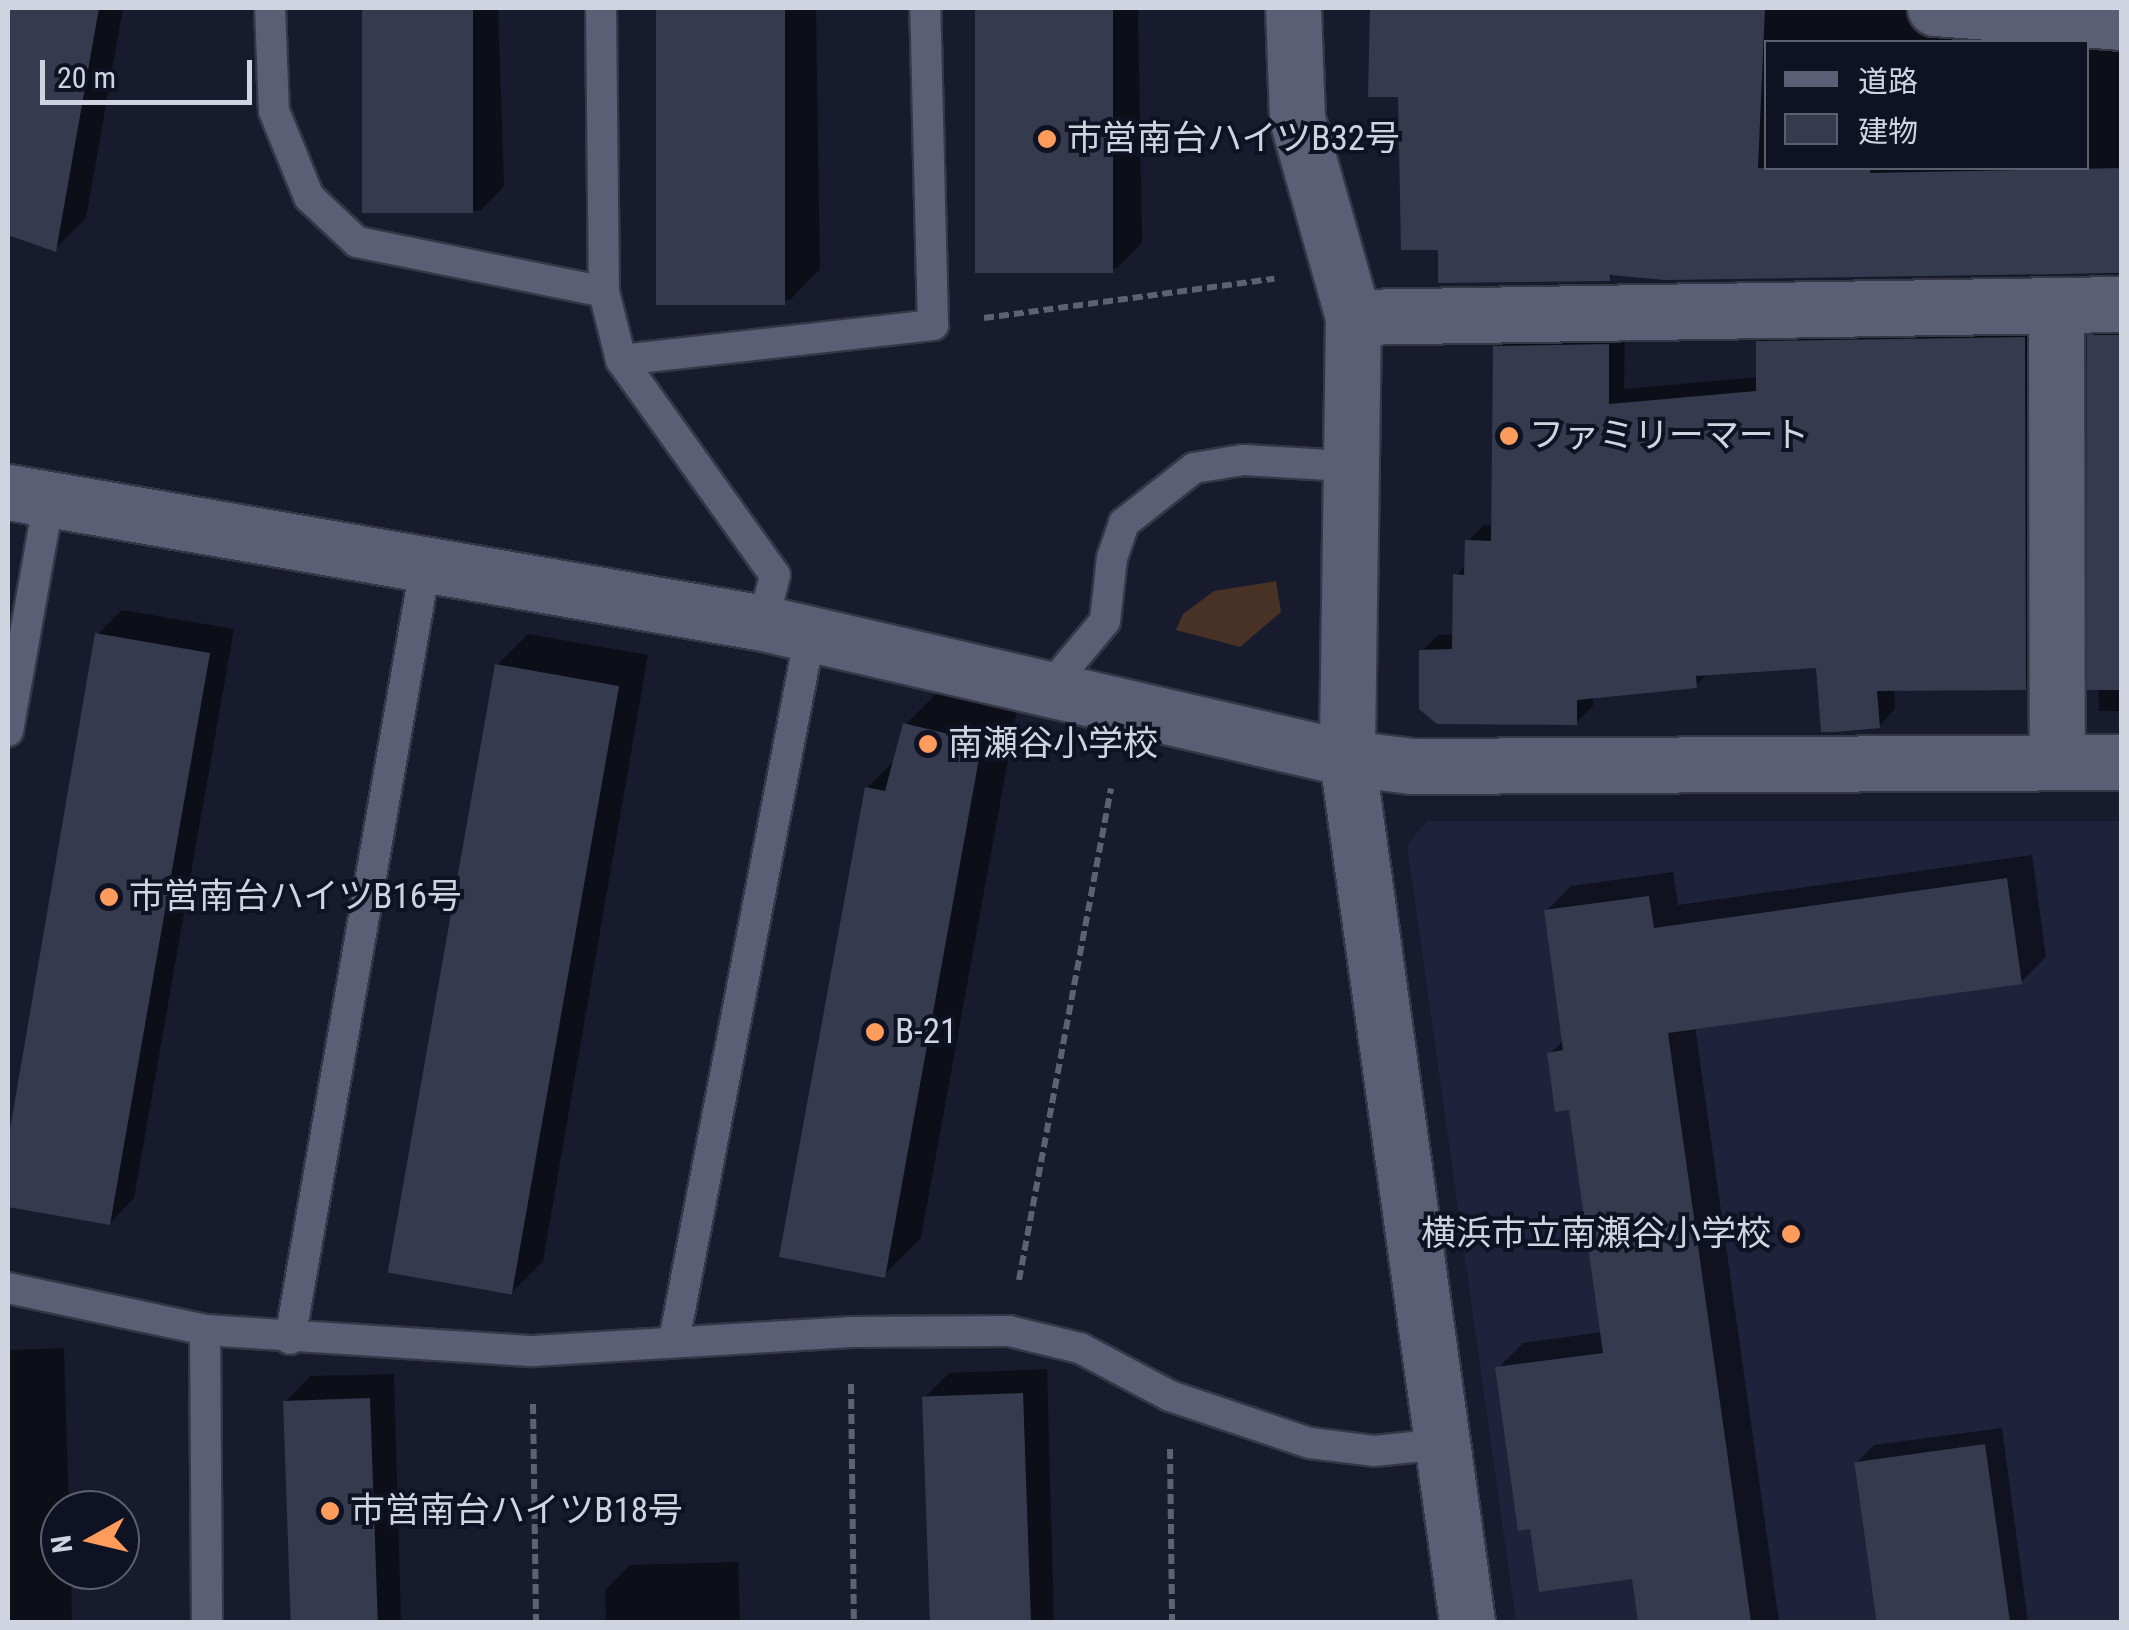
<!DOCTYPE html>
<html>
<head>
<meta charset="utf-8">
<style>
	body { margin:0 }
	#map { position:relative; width:2129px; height:1630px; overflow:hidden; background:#181b2d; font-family:"Roboto Condensed","Noto Sans JP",sans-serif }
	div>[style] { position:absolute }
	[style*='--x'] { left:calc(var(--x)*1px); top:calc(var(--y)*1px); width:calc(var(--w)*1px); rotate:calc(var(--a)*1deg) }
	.built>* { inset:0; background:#1e223a }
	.green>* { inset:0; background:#483225 }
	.shadow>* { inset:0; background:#0007 }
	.building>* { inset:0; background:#363a4e; transform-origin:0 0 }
	.path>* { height:6px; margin-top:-3px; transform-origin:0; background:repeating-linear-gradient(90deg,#5e6171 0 10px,transparent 0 15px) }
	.roads { filter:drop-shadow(2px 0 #353746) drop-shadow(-2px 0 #353746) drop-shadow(0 2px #353746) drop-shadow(0 -2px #353746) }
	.lane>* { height:30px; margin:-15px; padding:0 15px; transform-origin:15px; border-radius:15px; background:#5a5f75 }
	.street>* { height:55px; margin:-27.5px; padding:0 27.5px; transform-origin:27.5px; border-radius:27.5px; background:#5a5f75 }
	.secondary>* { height:55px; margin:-27.5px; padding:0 27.5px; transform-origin:27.5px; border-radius:27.5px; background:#5a5f75 }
	.dots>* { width:28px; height:28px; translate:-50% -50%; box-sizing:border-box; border:5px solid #0f1223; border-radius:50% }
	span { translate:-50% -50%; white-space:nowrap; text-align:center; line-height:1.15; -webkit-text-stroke:8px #0f1223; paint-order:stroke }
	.poi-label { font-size:35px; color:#d0d3e0 }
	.left { translate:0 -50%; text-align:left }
	.right { translate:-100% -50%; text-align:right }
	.frame { position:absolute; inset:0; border:10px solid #d0d3e0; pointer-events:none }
	.legend { position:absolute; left:1764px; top:40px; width:325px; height:130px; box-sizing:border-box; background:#0f1223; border:2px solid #5c5f6f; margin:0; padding:12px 18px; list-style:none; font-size:30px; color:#d0d3e0 }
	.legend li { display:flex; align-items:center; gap:20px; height:50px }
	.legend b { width:50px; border:2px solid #5c5f6f }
	.north { position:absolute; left:40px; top:1490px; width:100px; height:100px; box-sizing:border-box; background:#0f1223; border:2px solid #5c5f6f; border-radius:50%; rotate:262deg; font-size:28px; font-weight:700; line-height:40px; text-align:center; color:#d0d3e0 }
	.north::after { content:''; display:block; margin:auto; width:35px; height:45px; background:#ff9b5b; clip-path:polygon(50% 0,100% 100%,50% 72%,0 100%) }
	.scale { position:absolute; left:40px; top:60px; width:212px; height:45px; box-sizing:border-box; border:5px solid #d0d3e0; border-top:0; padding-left:12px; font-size:30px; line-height:35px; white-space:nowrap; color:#d0d3e0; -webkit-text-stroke:8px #0f1223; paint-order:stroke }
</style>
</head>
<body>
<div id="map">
	<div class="built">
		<i style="clip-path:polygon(1427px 821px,2121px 821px,2121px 1622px,1516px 1622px,1407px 845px)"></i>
	</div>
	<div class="green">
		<i style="clip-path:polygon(1276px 581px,1281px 612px,1240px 647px,1176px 630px,1183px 614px,1214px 591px)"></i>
	</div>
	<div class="shadow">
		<i style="clip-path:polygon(8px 8px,123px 8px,86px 218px,55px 249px,8px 232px)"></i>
		<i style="clip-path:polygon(365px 8px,498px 8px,504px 186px,480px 211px,368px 211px)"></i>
		<i style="clip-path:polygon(659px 8px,816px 8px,820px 269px,790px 300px,664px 303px)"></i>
		<i style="clip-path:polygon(978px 8px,1138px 8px,1142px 243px,1117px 268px,982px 271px)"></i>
		<i style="clip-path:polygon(evenodd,1372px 8px,1923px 8px,2122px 38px,2122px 274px,1615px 273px,1609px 279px,1440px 248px,1401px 94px,1371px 94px,1372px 8px,1766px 42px,2086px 42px,2086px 168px,1766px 168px,1766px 42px)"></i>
		<i style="clip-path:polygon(2040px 321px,2041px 671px,2025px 688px,1894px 688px,1895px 709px,1879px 726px,1819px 666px,1709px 673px,1696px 685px,1593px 696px,1593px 706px,1576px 722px,1421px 652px,1438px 635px,1455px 634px,1456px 575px,1467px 564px,1468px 541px,1484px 525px,1493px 525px,1496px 347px,1512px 330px,1625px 328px,1624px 389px,1758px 377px,1758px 342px,1775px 326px)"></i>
		<i style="clip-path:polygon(2105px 321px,2122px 321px,2122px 711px,2099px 711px,2090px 337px)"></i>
		<i style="clip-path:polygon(122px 610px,234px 629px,134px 1198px,110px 1223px,8px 1204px,8px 1156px,98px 634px)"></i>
		<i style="clip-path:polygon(528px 634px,648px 655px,543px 1261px,512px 1292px,497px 665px)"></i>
		<i style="clip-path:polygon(943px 687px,1018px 705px,921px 1238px,884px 1275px,867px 788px,896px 759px,906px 724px)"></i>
		<i style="clip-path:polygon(2032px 855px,2046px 957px,2021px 982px,1695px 1026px,1779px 1622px,1640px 1622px,1634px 1576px,1532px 1526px,1498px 1368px,1523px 1343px,1603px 1332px,1571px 1107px,1550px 1054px,1564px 1039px,1546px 911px,1571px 886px,1673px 872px,1678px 905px)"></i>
		<i style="clip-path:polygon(64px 1348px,69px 1510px,60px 1510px,60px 1570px,71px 1570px,72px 1622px,8px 1622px,8px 1350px)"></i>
		<i style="clip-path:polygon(1047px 1369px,1054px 1622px,931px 1622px,924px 1398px,949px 1373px)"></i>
		<i style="clip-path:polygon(394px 1374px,401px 1622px,292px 1622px,286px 1401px,310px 1376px)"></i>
		<i style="clip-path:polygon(2002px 1428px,2028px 1622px,1879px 1622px,1857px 1462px,1874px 1445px)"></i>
		<i style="clip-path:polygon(738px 1562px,740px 1622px,606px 1622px,605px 1590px,630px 1565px)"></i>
	</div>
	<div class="building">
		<i style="clip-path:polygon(8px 8px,99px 8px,56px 252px,8px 235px)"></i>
		<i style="left:362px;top:8px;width:111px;height:205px"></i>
		<i style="left:656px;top:8px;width:129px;height:297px"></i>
		<i style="left:975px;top:8px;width:138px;height:265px"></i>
		<i style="clip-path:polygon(1370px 8px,1765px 8px,1758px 168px,1870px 168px,1870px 173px,2122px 168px,2122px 273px,1665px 280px,1610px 275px,1610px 281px,1438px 283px,1438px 250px,1401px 250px,1398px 97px,1368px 97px)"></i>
		<i style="left:2122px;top:335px;width:355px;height:35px;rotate:90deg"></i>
		<i style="clip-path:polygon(2025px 337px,2026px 690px,1877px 691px,1880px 728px,1835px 732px,1821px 732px,1816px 668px,1696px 676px,1697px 688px,1577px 700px,1577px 725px,1437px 724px,1419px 709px,1419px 650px,1452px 649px,1453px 574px,1464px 575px,1465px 540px,1491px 541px,1493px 346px,1609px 344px,1609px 404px,1756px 391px,1756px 341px)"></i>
		<i style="clip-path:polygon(95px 633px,210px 653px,110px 1225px,8px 1207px,8px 1141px)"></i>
		<i style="left:495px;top:664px;width:126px;height:618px;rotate:10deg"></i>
		<i style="clip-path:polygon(903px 723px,982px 742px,885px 1278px,779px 1257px,865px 787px,885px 791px)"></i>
		<i style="clip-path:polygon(2007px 878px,2022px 984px,1668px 1033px,1751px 1622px,1638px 1622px,1632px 1579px,1539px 1592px,1530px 1529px,1518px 1531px,1495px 1367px,1603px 1353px,1569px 1110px,1555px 1112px,1547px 1053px,1563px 1050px,1544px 910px,1649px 896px,1654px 928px)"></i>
		<i style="left:1023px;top:1393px;width:229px;height:101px;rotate:88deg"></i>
		<i style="left:370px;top:1398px;width:224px;height:87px;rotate:88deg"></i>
		<i style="left:1985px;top:1444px;width:180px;height:132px;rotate:82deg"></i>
	</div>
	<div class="path">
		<i style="--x:984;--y:318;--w:293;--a:-7.7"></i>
		<i style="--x:1019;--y:1280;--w:500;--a:-79.4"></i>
		<i style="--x:851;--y:1384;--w:238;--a:89.3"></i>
		<i style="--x:533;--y:1404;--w:218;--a:89.2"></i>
		<i style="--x:1170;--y:1449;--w:173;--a:89.3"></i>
	</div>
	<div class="roads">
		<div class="lane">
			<i style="--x:270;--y:8;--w:103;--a:87.8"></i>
			<i style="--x:274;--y:111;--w:93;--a:67.9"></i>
			<i style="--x:309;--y:197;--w:66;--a:43.2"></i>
			<i style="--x:357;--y:242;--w:252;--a:11.4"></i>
			<i style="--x:601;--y:8;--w:284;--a:89.4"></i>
			<i style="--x:604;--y:292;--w:70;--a:76"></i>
			<i style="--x:621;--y:360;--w:264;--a:54.4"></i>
			<i style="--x:775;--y:575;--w:49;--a:104"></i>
			<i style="--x:621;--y:360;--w:314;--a:-6.4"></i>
			<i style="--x:933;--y:325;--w:317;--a:-91.4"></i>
			<i style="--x:1049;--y:688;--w:87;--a:-50.1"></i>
			<i style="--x:1105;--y:621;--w:63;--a:-83.7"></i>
			<i style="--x:1112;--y:558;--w:37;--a:-71"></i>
			<i style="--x:1124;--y:523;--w:89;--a:-38.2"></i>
			<i style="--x:1194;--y:468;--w:50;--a:-9.3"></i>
			<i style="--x:1243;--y:460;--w:104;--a:3.3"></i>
			<i style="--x:8;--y:731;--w:237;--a:-80"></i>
			<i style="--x:8;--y:1288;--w:201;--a:12"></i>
			<i style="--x:205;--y:1330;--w:329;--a:3.7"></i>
			<i style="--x:533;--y:1351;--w:318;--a:-3.4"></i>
			<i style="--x:850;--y:1332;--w:159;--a:-0.4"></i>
			<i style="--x:1009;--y:1331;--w:73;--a:13.5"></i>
			<i style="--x:1080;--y:1348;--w:102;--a:28.1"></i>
			<i style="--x:1170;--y:1396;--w:148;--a:18.6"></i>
			<i style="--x:1310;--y:1443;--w:64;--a:7.1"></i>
			<i style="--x:1374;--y:1451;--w:69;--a:-5.8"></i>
			<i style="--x:205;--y:1330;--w:292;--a:89.6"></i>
			<i style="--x:290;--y:1339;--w:789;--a:-80.07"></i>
			<i style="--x:674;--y:1341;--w:720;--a:-79.11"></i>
		</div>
		<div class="street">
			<i style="--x:1293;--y:8;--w:111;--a:87.9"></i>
			<i style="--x:1297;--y:119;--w:206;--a:74.2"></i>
			<i style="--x:1353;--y:317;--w:441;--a:90.8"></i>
			<i style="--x:1347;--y:758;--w:872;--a:82.09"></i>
			<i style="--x:1935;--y:8;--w:188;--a:4.3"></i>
			<i style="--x:2056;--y:305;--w:456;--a:89.9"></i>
			<i style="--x:1353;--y:317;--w:769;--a:-0.97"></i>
		</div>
		<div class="secondary">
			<i style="--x:8;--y:492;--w:766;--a:9.84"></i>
			<i style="--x:763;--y:623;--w:599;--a:13.02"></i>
			<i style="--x:1347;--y:758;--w:64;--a:7.1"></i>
			<i style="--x:1411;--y:766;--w:711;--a:-0.32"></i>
		</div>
	</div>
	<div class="dots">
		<i style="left:1047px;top:139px;background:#ff9b5b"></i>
		<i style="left:1509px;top:436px;background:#ff9b5b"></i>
		<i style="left:928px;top:744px;background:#ff9b5b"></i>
		<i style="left:109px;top:897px;background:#ff9b5b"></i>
		<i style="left:875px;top:1032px;background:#ff9b5b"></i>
		<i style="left:1791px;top:1234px;background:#ff9b5b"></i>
		<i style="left:330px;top:1511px;background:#ff9b5b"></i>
	</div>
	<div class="poi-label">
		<span class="left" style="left:1067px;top:139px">市営南台ハイツB32号</span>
		<span class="left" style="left:1529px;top:436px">ファミリーマート</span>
		<span class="left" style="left:948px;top:744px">南瀬谷小学校</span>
		<span class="left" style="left:129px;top:897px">市営南台ハイツB16号</span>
		<span class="left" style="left:895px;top:1032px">B-21</span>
		<span class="right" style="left:1771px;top:1234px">横浜市立南瀬谷小学校</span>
		<span class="left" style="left:350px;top:1511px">市営南台ハイツB18号</span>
	</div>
	<div class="frame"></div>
	<ul class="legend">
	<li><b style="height:12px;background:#5a5f75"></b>道路</li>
	<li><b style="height:28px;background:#363a4e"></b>建物</li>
	</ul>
	<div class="north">N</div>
	<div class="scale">20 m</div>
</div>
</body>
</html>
